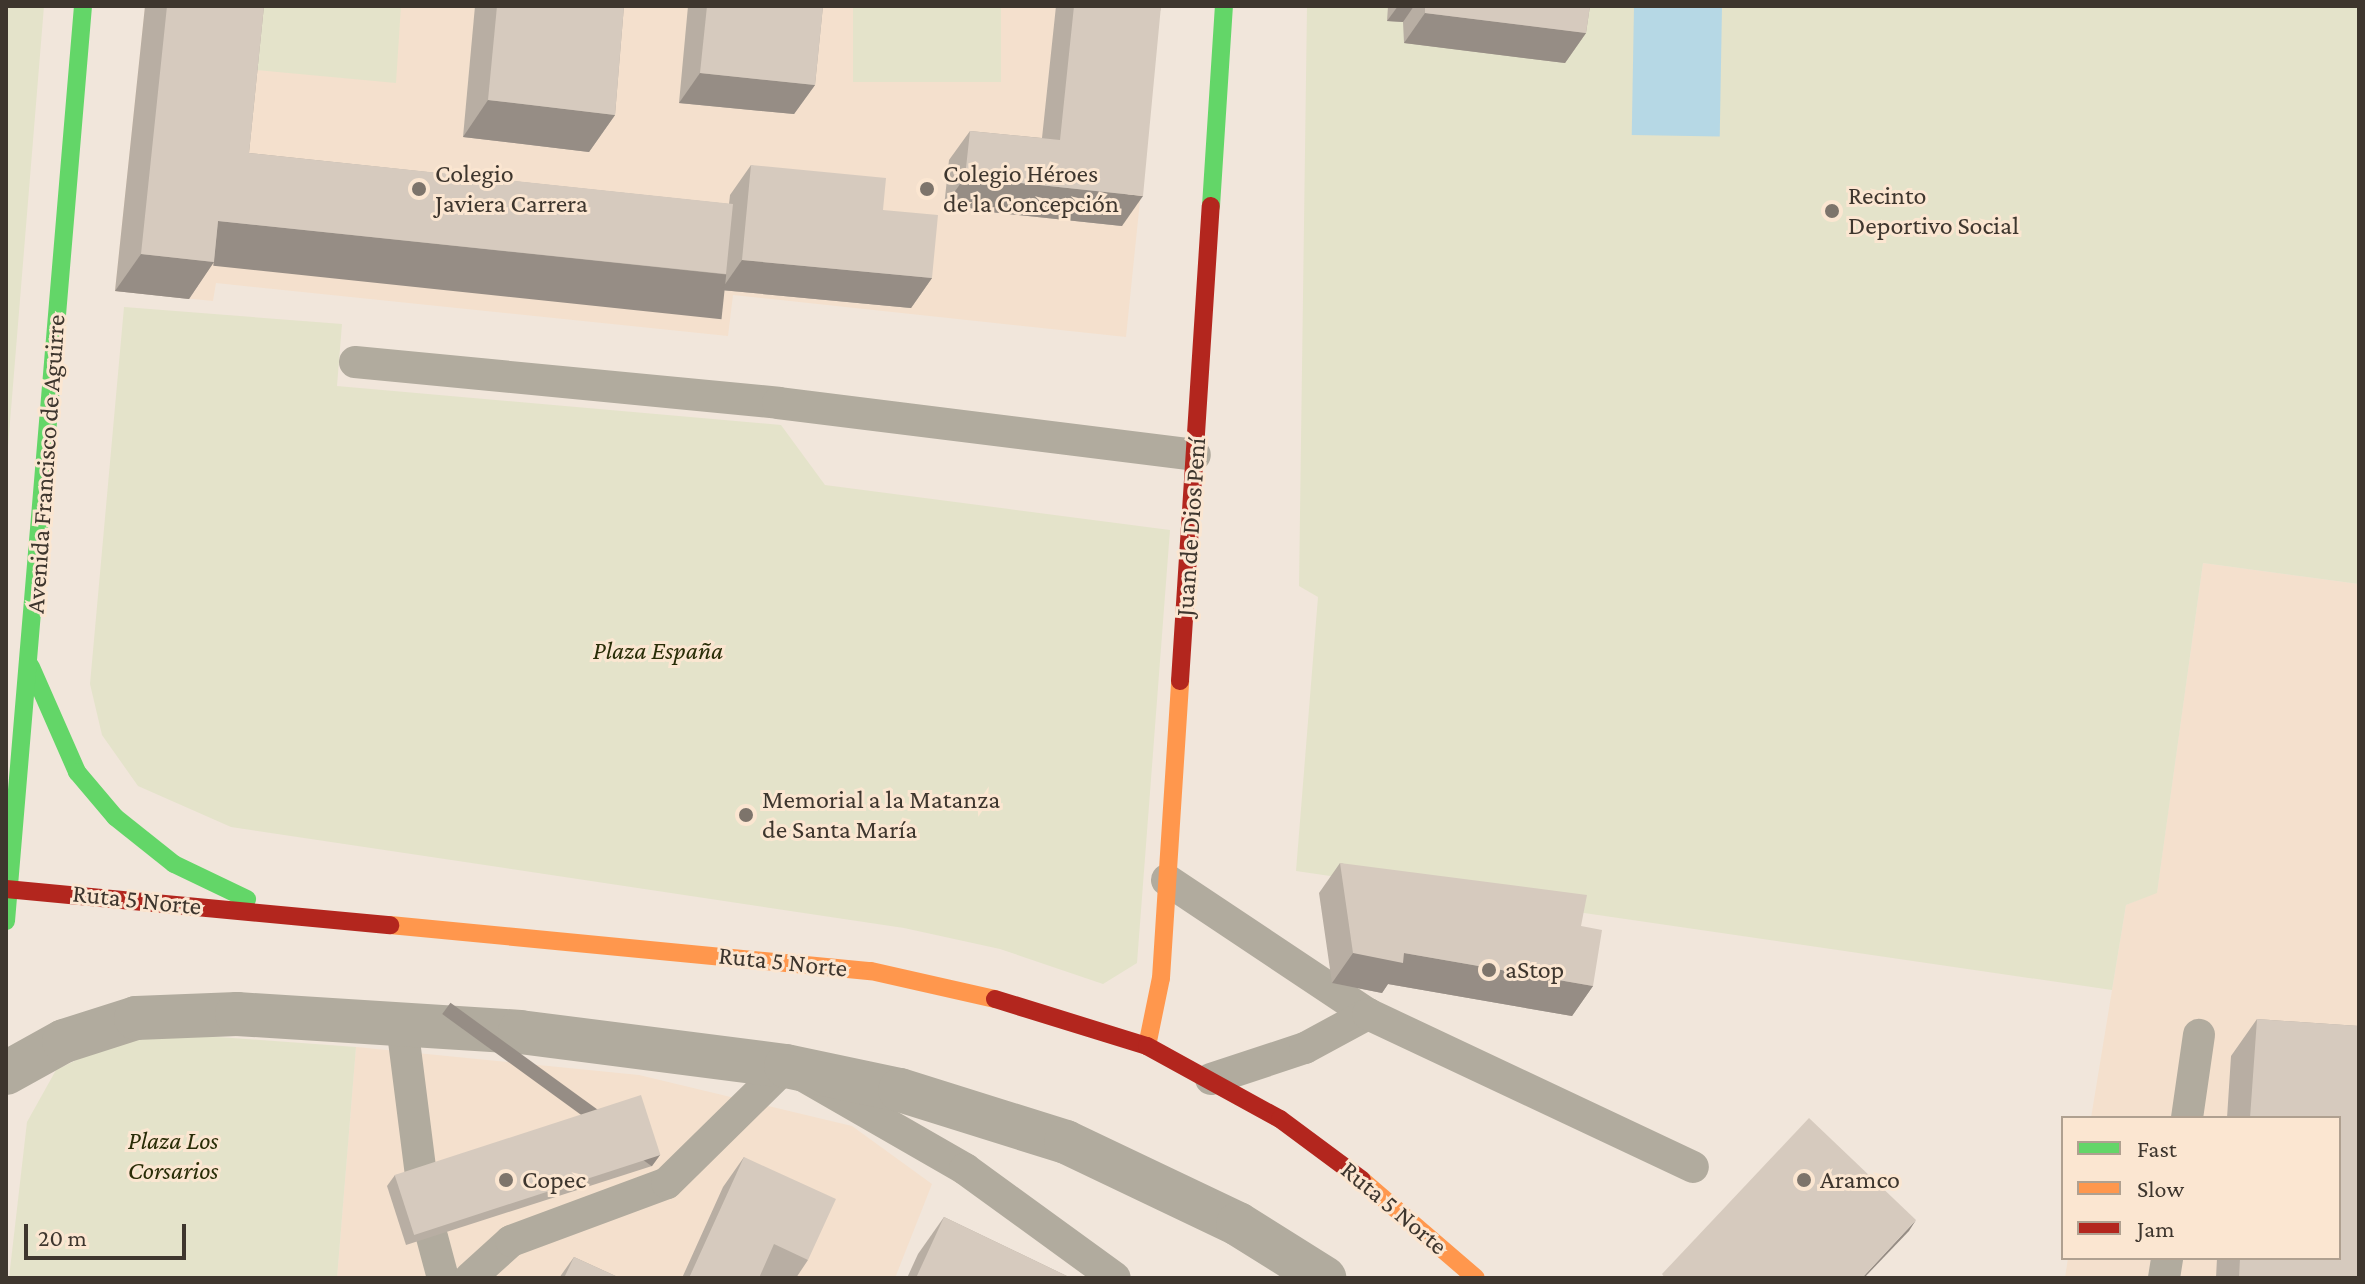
<!DOCTYPE html>
<html>
<head>
<meta charset="utf-8">
<style>
	body { margin:0 }
	#map { position:relative; width:2365px; height:1284px; overflow:hidden; background:#f1e6db; font-family:"Crimson Pro",serif }
	div>[style] { position:absolute }
	[style*='--x'] { left:calc(var(--x)*1px); top:calc(var(--y)*1px); width:calc(var(--w)*1px); rotate:calc(var(--a)*1deg) }
	.built>* { inset:0; background:#f4e0cd }
	.green>* { inset:0; background:#e4e3ca; transform-origin:0 0 }
	.water>* { inset:0; background:#b6d8e5; transform-origin:0 0 }
	.lane>* { height:32px; margin:-16px; padding:0 16px; transform-origin:16px; border-radius:16px; background:#b1ab9e }
	.street>* { height:44px; margin:-22px; padding:0 22px; transform-origin:22px; border-radius:22px; background:#b1ab9e }
	.fast>* { height:18px; margin:-9px; padding:0 9px; transform-origin:9px; border-radius:9px; background:#63d668 }
	.slow>* { height:18px; margin:-9px; padding:0 9px; transform-origin:9px; border-radius:9px; background:#ff974d }
	.jam>* { height:18px; margin:-9px; padding:0 9px; transform-origin:9px; border-radius:9px; background:#b3261e }
	.wall>* { inset:0; background:#b8aea3 }
	.shaded-wall>* { inset:0; background:#968d85; transform-origin:0 0 }
	.building>* { inset:0; background:#d6cabe; transform-origin:0 0 }
	.dots>* { width:22px; height:22px; translate:-50% -50%; box-sizing:border-box; border:4px solid #fbe6d1; border-radius:50% }
	span { translate:-50% -50%; white-space:nowrap; text-align:center; line-height:1.15; -webkit-text-stroke:6px #fbe6d1; paint-order:stroke }
	.poi-label { font-size:26px; color:#3e362e }
	.left { translate:0 -50%; text-align:left }
	.street-label { font-size:26px; color:#3e362e }
	.park-label { font-size:26px; color:#292d07; font-style:italic }
	.frame { position:absolute; inset:0; border:8px solid #3e362e; pointer-events:none }
	.legend { position:absolute; left:2061px; top:1116px; width:280px; height:144px; box-sizing:border-box; background:#fbe6d1; border:2px solid #afa090; margin:0; padding:10px 14px; list-style:none; font-size:24px; color:#3e362e }
	.legend li { display:flex; align-items:center; gap:16px; height:40px }
	.legend b { width:40px; border:2px solid #afa090 }
	.scale { position:absolute; left:24px; top:1224px; width:162px; height:36px; box-sizing:border-box; border:4px solid #3e362e; border-top:0; padding-left:10px; font-size:24px; line-height:28px; white-space:nowrap; color:#3e362e; -webkit-text-stroke:6px #fbe6d1; paint-order:stroke }
</style>
</head>
<body>
<div id="map">
	<div class="built">
		<i style="clip-path:polygon(145px 6px,1160px 6px,1126px 337px,733px 295px,728px 336px,216px 283px,213px 301px,115px 291px)"></i>
		<i style="clip-path:polygon(2203px 563px,2359px 584px,2359px 1278px,2065px 1278px,2068px 1258px,2339px 1258px,2339px 1118px,2091px 1118px,2126px 905px,2157px 892px)"></i>
		<i style="clip-path:polygon(356px 1047px,639px 1075px,852px 1126px,932px 1184px,895px 1278px,337px 1278px)"></i>
	</div>
	<div class="green">
		<i style="clip-path:polygon(6px 6px,44px 6px,6px 471px)"></i>
		<i style="clip-path:polygon(261px 6px,401px 6px,396px 83px,256px 70px)"></i>
		<i style="left:853px;top:6px;width:148px;height:76px"></i>
		<i style="clip-path:polygon(1307px 6px,2359px 6px,2359px 584px,2203px 563px,2157px 893px,2126px 905px,2112px 990px,1296px 871px,1318px 597px,1299px 586px)"></i>
		<i style="clip-path:polygon(124px 307px,342px 324px,337px 386px,781px 425px,825px 485px,1170px 530px,1137px 963px,1103px 984px,1000px 949px,904px 928px,231px 827px,138px 786px,102px 735px,90px 684px)"></i>
		<i style="clip-path:polygon(150px 1032px,356px 1047px,337px 1278px,9px 1278px,27px 1122px,56px 1070px,109px 1044px)"></i>
	</div>
	<div class="water">
		<i style="left:1634px;top:6px;width:88px;height:129px;rotate:1deg"></i>
	</div>
	<div class="lane">
		<i style="--x:355;--y:362;--w:425;--a:5.5"></i>
		<i style="--x:778;--y:403;--w:420;--a:7.1"></i>
		<i style="--x:1167;--y:880;--w:242;--a:33.7"></i>
		<i style="--x:402;--y:1025;--w:151;--a:82.8"></i>
		<i style="--x:1211;--y:1079;--w:99;--a:-18.3"></i>
		<i style="--x:1305;--y:1048;--w:72;--a:-28.4"></i>
		<i style="--x:1368;--y:1014;--w:359;--a:25.2"></i>
		<i style="--x:2187;--y:1118;--w:84;--a:-81.8"></i>
		<i style="--x:432;--y:1237;--w:42;--a:75"></i>
		<i style="--x:470;--y:1278;--w:55;--a:-42.1"></i>
		<i style="--x:511;--y:1241;--w:166;--a:-20.4"></i>
		<i style="--x:667;--y:1183;--w:167;--a:-44.5"></i>
		<i style="--x:786;--y:1066;--w:207;--a:29.9"></i>
		<i style="--x:965;--y:1169;--w:185;--a:36"></i>
		<i style="--x:2164;--y:1278;--w:20;--a:-81"></i>
	</div>
	<div class="street">
		<i style="--x:6;--y:1073;--w:66;--a:-28.9"></i>
		<i style="--x:64;--y:1041;--w:76;--a:-17.7"></i>
		<i style="--x:136;--y:1018;--w:101;--a:-2.3"></i>
		<i style="--x:237;--y:1014;--w:284;--a:3.6"></i>
		<i style="--x:520;--y:1032;--w:268;--a:7.3"></i>
		<i style="--x:786;--y:1066;--w:116;--a:11.9"></i>
		<i style="--x:900;--y:1090;--w:174;--a:17.4"></i>
		<i style="--x:1066;--y:1142;--w:191;--a:25.5"></i>
		<i style="--x:1238;--y:1224;--w:102;--a:32.1"></i>
	</div>
	<div class="fast">
		<i style="--x:1211;--y:206;--w:200;--a:-86.3"></i>
		<i style="--x:31;--y:667;--w:115;--a:66.3"></i>
		<i style="--x:77;--y:772;--w:59;--a:49.8"></i>
		<i style="--x:115;--y:817;--w:75;--a:38.5"></i>
		<i style="--x:174;--y:864;--w:81;--a:25.6"></i>
		<i style="--x:6;--y:921;--w:918;--a:-85.19"></i>
	</div>
	<div class="slow">
		<i style="--x:390;--y:925;--w:483;--a:5.5"></i>
		<i style="--x:871;--y:971;--w:127;--a:12.7"></i>
		<i style="--x:1147;--y:1046;--w:69;--a:-78.4"></i>
		<i style="--x:1161;--y:978;--w:298;--a:-86.3"></i>
		<i style="--x:1362;--y:1180;--w:150;--a:40.7"></i>
	</div>
	<div class="jam">
		<i style="--x:1180;--y:681;--w:476;--a:-86.3"></i>
		<i style="--x:6;--y:889;--w:386;--a:5.4"></i>
		<i style="--x:995;--y:999;--w:159;--a:17.2"></i>
		<i style="--x:1147;--y:1046;--w:152;--a:28.8"></i>
		<i style="--x:1280;--y:1119;--w:102;--a:36.6"></i>
	</div>
	<div class="wall">
		<i style="clip-path:polygon(145px 6px,264px 6px,249px 153px,729px 204px,730px 195px,751px 165px,883px 210px,932px 278px,911px 308px,721px 290px,722px 279px,700px 311px,215px 260px,189px 299px,115px 291px)"></i>
		<i style="clip-path:polygon(475px 6px,624px 6px,615px 115px,589px 152px,463px 137px)"></i>
		<i style="clip-path:polygon(688px 6px,823px 6px,815px 85px,794px 114px,679px 103px)"></i>
		<i style="clip-path:polygon(1056px 6px,1161px 6px,1122px 226px,944px 207px,949px 160px,970px 131px,1042px 138px)"></i>
		<i style="clip-path:polygon(1388px 6px,1590px 6px,1586px 33px,1565px 63px,1404px 43px,1403px 22px,1387px 21px)"></i>
		<i style="clip-path:polygon(1340px 863px,1581px 926px,1593px 986px,1572px 1016px,1388px 984px,1382px 993px,1332px 983px,1319px 893px)"></i>
		<i style="clip-path:polygon(2257px 1019px,2359px 1026px,2359px 1278px,2216px 1278px,2217px 1258px,2339px 1258px,2339px 1118px,2227px 1118px,2231px 1056px)"></i>
		<i style="clip-path:polygon(660px 1155px,652px 1166px,406px 1245px,387px 1186px,395px 1175px)"></i>
		<i style="clip-path:polygon(744px 1157px,808px 1260px,796px 1278px,762px 1278px,759px 1277px,759px 1278px,682px 1278px,723px 1187px)"></i>
		<i style="clip-path:polygon(944px 1217px,1071px 1278px,907px 1278px,918px 1254px)"></i>
		<i style="clip-path:polygon(574px 1257px,620px 1278px,559px 1278px)"></i>
	</div>
	<div class="shaded-wall">
		<i style="clip-path:polygon(1398px 6px,1414px 6px,1403px 22px,1387px 21px)"></i>
		<i style="clip-path:polygon(1425px 13px,1586px 33px,1565px 63px,1404px 43px)"></i>
		<i style="clip-path:polygon(700px 73px,815px 85px,794px 114px,679px 103px)"></i>
		<i style="clip-path:polygon(488px 100px,615px 115px,589px 152px,463px 137px)"></i>
		<i style="clip-path:polygon(965px 177px,1143px 196px,1122px 226px,944px 207px)"></i>
		<i style="left:218px;top:221px;width:511px;height:45px;rotate:6deg"></i>
		<i style="clip-path:polygon(141px 254px,214px 262px,189px 299px,115px 291px)"></i>
		<i style="clip-path:polygon(742px 260px,932px 278px,911px 308px,721px 290px)"></i>
		<i style="clip-path:polygon(1353px 953px,1404px 953px,1593px 986px,1572px 1016px,1388px 984px,1382px 993px,1332px 983px)"></i>
		<i style="left:660px;top:1155px;width:14px;height:259px;rotate:126deg"></i>
		<i style="clip-path:polygon(1916px 1220px,1909px 1231px,1864px 1278px,1862px 1278px)"></i>
	</div>
	<div class="building">
		<i style="clip-path:polygon(167px 6px,264px 6px,249px 153px,733px 204px,726px 274px,218px 221px,214px 262px,141px 254px)"></i>
		<i style="clip-path:polygon(497px 6px,624px 6px,615px 115px,488px 100px)"></i>
		<i style="clip-path:polygon(707px 6px,823px 6px,815px 85px,700px 73px)"></i>
		<i style="clip-path:polygon(1074px 6px,1161px 6px,1143px 196px,965px 177px,970px 131px,1060px 140px)"></i>
		<i style="clip-path:polygon(1425px 6px,1590px 6px,1586px 33px,1425px 13px)"></i>
		<i style="clip-path:polygon(751px 165px,886px 178px,883px 210px,938px 215px,932px 278px,742px 260px)"></i>
		<i style="clip-path:polygon(1340px 863px,1587px 895px,1581px 926px,1602px 930px,1593px 986px,1404px 953px,1403px 963px,1353px 953px)"></i>
		<i style="clip-path:polygon(2257px 1019px,2359px 1026px,2359px 1278px,2239px 1278px,2240px 1258px,2339px 1258px,2339px 1118px,2250px 1118px)"></i>
		<i style="left:641px;top:1095px;width:63px;height:259px;rotate:72deg"></i>
		<i style="clip-path:polygon(1809px 1118px,1916px 1220px,1862px 1278px,1665px 1278px,1662px 1274px)"></i>
		<i style="clip-path:polygon(744px 1157px,836px 1199px,808px 1260px,774px 1244px,759px 1278px,689px 1278px)"></i>
		<i style="clip-path:polygon(944px 1217px,1071px 1278px,916px 1278px)"></i>
		<i style="clip-path:polygon(574px 1257px,620px 1278px,564px 1278px)"></i>
	</div>
	<div class="dots">
		<i style="left:419px;top:189px;background:#7d746b"></i>
		<i style="left:927px;top:189px;background:#7d746b"></i>
		<i style="left:1832px;top:211px;background:#7d746b"></i>
		<i style="left:746px;top:815px;background:#7d746b"></i>
		<i style="left:1489px;top:970px;background:#7d746b"></i>
		<i style="left:506px;top:1180px;background:#7d746b"></i>
		<i style="left:1804px;top:1180px;background:#7d746b"></i>
	</div>
	<div class="poi-label">
		<span class="left" style="left:435px;top:189px">Colegio<br>Javiera Carrera</span>
		<span class="left" style="left:943px;top:189px">Colegio Héroes<br>de la Concepción</span>
		<span class="left" style="left:1848px;top:211px">Recinto<br>Deportivo Social</span>
		<span class="left" style="left:762px;top:815px">Memorial a la Matanza<br>de Santa María</span>
		<span class="left" style="left:1505px;top:970px">aStop</span>
		<span class="left" style="left:522px;top:1180px">Copec</span>
		<span class="left" style="left:1820px;top:1180px">Aramco</span>
	</div>
	<div class="street-label">
		<span style="left:46px;top:464px;rotate:-86deg">Avenida Francisco de Aguirre</span>
		<span style="left:1191px;top:527px;rotate:-86deg">Juan de Dios Pení</span>
		<span style="left:137px;top:900px;rotate:6deg">Ruta 5 Norte</span>
		<span style="left:783px;top:962px;rotate:6deg">Ruta 5 Norte</span>
		<span style="left:1394px;top:1208px;rotate:40deg">Ruta 5 Norte</span>
	</div>
	<div class="park-label">
		<span style="left:658px;top:651px">Plaza España</span>
		<span style="left:173px;top:1156px">Plaza Los<br>Corsarios</span>
	</div>
	<div class="frame"></div>
	<ul class="legend">
	<li><b style="height:10px;background:#63d668"></b>Fast</li>
	<li><b style="height:10px;background:#ff974d"></b>Slow</li>
	<li><b style="height:10px;background:#b3261e"></b>Jam</li>
	</ul>
	<div class="scale">20 m</div>
</div>
</body>
</html>
